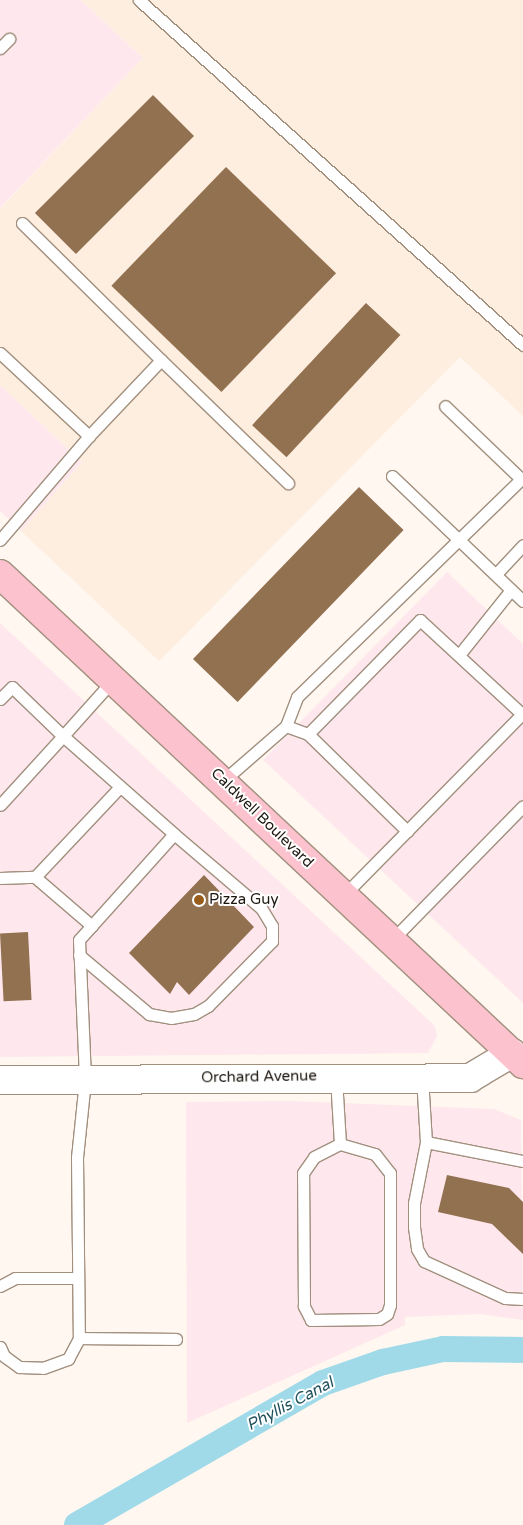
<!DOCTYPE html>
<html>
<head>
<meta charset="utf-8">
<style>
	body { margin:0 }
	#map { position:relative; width:523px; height:1525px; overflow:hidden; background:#fff7f0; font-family:"Varela Round",sans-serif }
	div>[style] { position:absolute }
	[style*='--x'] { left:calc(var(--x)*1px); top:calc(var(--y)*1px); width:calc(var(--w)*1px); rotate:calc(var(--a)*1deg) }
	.commercial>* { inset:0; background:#fee8ed }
	.built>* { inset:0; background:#feeee0 }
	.canal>* { height:26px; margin:-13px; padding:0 13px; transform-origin:13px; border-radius:13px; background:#a0dae9 }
	.building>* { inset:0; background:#927150; transform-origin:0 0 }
	.roads { filter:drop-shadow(1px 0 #a2907f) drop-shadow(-1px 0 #a2907f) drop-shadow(0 1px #a2907f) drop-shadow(0 -1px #a2907f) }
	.lane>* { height:11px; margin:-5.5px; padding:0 5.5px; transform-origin:5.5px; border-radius:5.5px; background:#fff }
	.secondary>* { height:28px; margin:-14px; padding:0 14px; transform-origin:14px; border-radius:14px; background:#fff }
	.primary>* { height:28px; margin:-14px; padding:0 14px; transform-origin:14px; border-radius:14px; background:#fcc2ce }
	.dots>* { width:14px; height:14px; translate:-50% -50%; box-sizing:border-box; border:2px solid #fff; border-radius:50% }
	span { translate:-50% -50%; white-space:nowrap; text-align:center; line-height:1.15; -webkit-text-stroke:4px #fff; paint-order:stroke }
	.street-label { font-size:15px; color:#1c160f }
	.poi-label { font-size:15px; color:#1c160f }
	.left { translate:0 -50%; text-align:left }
	.water-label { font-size:16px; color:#21525e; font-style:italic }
</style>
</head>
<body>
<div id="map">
	<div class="commercial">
		<i style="clip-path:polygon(0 0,81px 0,143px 58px,0 208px)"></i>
		<i style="clip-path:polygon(0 385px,82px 462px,21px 531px,0 511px)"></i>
		<i style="clip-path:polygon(447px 572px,523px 644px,523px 1003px,263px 760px)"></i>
		<i style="clip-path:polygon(0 623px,435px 1026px,437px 1036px,428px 1053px,0 1057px)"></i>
		<i style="clip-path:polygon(290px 1101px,494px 1109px,521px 1120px,523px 1320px,480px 1314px,405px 1317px,405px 1325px,187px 1423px,186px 1102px)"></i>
	</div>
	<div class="built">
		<i style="clip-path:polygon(81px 0,523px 0,523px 416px,460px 357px,159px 661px,21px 531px,82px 462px,0 385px,0 209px,143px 58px)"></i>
	</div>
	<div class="canal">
		<i style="--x:77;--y:1525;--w:284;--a:-30"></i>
		<i style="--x:323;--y:1383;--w:64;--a:-19.3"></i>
		<i style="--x:383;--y:1362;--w:61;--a:-12.2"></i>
		<i style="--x:443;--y:1349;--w:80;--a:0.7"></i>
	</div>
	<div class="building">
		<i style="left:153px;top:95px;width:58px;height:167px;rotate:45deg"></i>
		<i style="left:226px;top:167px;width:153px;height:165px;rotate:44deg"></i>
		<i style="left:366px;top:303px;width:47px;height:167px;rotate:43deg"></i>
		<i style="left:359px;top:487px;width:62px;height:239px;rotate:44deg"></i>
		<i style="clip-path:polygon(204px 875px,254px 927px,189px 995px,177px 982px,170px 994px,129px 953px)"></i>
		<i style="left:28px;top:932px;width:68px;height:28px;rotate:87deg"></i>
		<i style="clip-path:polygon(447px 1175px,509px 1188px,523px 1202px,523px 1254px,492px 1224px,438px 1212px)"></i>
	</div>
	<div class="roads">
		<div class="lane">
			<i style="--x:139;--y:0;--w:516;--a:41.94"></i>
			<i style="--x:0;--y:48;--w:13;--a:-45"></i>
			<i style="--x:22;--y:223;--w:195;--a:44.6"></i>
			<i style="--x:161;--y:360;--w:105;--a:133.5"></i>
			<i style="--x:0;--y:353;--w:122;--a:43"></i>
			<i style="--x:89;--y:436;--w:137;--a:130.6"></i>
			<i style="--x:161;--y:360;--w:177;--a:44.1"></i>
			<i style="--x:392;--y:476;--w:181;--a:43.7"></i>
			<i style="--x:497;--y:573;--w:38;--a:-47"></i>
			<i style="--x:459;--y:655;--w:82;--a:-51.4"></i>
			<i style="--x:113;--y:680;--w:75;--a:131.8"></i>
			<i style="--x:63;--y:736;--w:148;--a:41.4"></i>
			<i style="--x:174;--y:834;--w:142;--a:131.9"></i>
			<i style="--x:79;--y:940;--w:140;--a:87.5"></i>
			<i style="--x:85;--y:1080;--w:77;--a:95.9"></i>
			<i style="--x:77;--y:1157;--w:181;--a:89.4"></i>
			<i style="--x:79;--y:1338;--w:97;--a:0.6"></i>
			<i style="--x:0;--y:699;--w:17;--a:-45"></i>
			<i style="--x:12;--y:687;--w:71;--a:43.9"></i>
			<i style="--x:63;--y:736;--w:93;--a:132.4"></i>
			<i style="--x:286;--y:726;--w:31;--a:-69"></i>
			<i style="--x:297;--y:697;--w:313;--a:-44.2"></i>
			<i style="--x:521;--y:479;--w:105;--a:-136.2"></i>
			<i style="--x:308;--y:734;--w:160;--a:-45.5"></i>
			<i style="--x:420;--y:620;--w:139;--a:42.7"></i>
			<i style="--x:522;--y:714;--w:164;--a:134.5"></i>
			<i style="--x:224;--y:780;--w:82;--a:-41.1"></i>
			<i style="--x:286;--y:726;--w:23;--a:20"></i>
			<i style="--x:308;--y:734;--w:139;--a:44.4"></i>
			<i style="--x:407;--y:831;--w:91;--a:134.6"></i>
			<i style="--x:35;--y:877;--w:75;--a:40.7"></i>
			<i style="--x:0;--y:878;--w:35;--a:-2"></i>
			<i style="--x:35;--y:877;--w:122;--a:-46.7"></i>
			<i style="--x:392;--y:940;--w:187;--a:-45.6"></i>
			<i style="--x:79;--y:955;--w:92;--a:40.1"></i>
			<i style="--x:149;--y:1014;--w:22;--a:10"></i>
			<i style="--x:171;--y:1018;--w:23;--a:-10"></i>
			<i style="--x:194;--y:1014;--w:16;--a:-30"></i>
			<i style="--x:208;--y:1006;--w:91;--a:-45.4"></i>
			<i style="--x:272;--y:941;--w:15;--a:-90"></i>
			<i style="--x:272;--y:926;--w:21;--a:-121"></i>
			<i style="--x:261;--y:908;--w:114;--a:-139.6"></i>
			<i style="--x:422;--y:1077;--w:65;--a:86.5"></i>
			<i style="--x:426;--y:1142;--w:99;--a:11.1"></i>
			<i style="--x:336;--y:1078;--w:66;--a:86.5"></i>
			<i style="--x:340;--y:1144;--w:36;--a:16"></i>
			<i style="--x:375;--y:1154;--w:24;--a:52"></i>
			<i style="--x:390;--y:1173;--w:132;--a:90"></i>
			<i style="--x:390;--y:1305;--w:9;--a:108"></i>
			<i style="--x:387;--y:1314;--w:9;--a:148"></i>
			<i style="--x:379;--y:1319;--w:68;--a:179.2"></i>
			<i style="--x:311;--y:1320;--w:16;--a:-117"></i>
			<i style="--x:304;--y:1306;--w:133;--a:-90.4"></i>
			<i style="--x:303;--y:1173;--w:19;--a:-55"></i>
			<i style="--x:314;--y:1157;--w:29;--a:-27"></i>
			<i style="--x:426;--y:1142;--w:62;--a:101.1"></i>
			<i style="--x:414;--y:1203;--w:24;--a:90"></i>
			<i style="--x:414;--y:1227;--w:22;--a:82"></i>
			<i style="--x:417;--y:1249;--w:14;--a:60"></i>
			<i style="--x:424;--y:1261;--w:89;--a:24.6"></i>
			<i style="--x:505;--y:1298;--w:18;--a:3"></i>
			<i style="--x:0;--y:1286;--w:17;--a:-28"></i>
			<i style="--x:15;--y:1278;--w:63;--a:0"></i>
			<i style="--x:0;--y:1347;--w:10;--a:66"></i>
			<i style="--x:4;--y:1356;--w:19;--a:36"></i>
			<i style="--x:19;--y:1367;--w:24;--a:2"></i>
			<i style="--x:43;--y:1368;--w:27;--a:-20"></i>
			<i style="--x:68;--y:1359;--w:24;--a:-62"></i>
		</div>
		<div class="secondary">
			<i style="--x:0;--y:1080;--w:470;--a:-0.2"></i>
			<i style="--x:470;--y:1078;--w:49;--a:-30.8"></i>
		</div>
		<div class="primary">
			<i style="--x:0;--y:574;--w:717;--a:43.13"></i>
		</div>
	</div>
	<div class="dots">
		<i style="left:199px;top:900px;background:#985d1d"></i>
	</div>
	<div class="street-label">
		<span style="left:262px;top:818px;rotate:44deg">Caldwell Boulevard</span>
		<span style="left:259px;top:1077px;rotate:-1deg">Orchard Avenue</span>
	</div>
	<div class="poi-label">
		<span class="left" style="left:209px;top:900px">Pizza Guy</span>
	</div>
	<div class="water-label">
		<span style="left:290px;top:1404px;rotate:-28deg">Phyllis Canal</span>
	</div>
</div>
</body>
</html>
